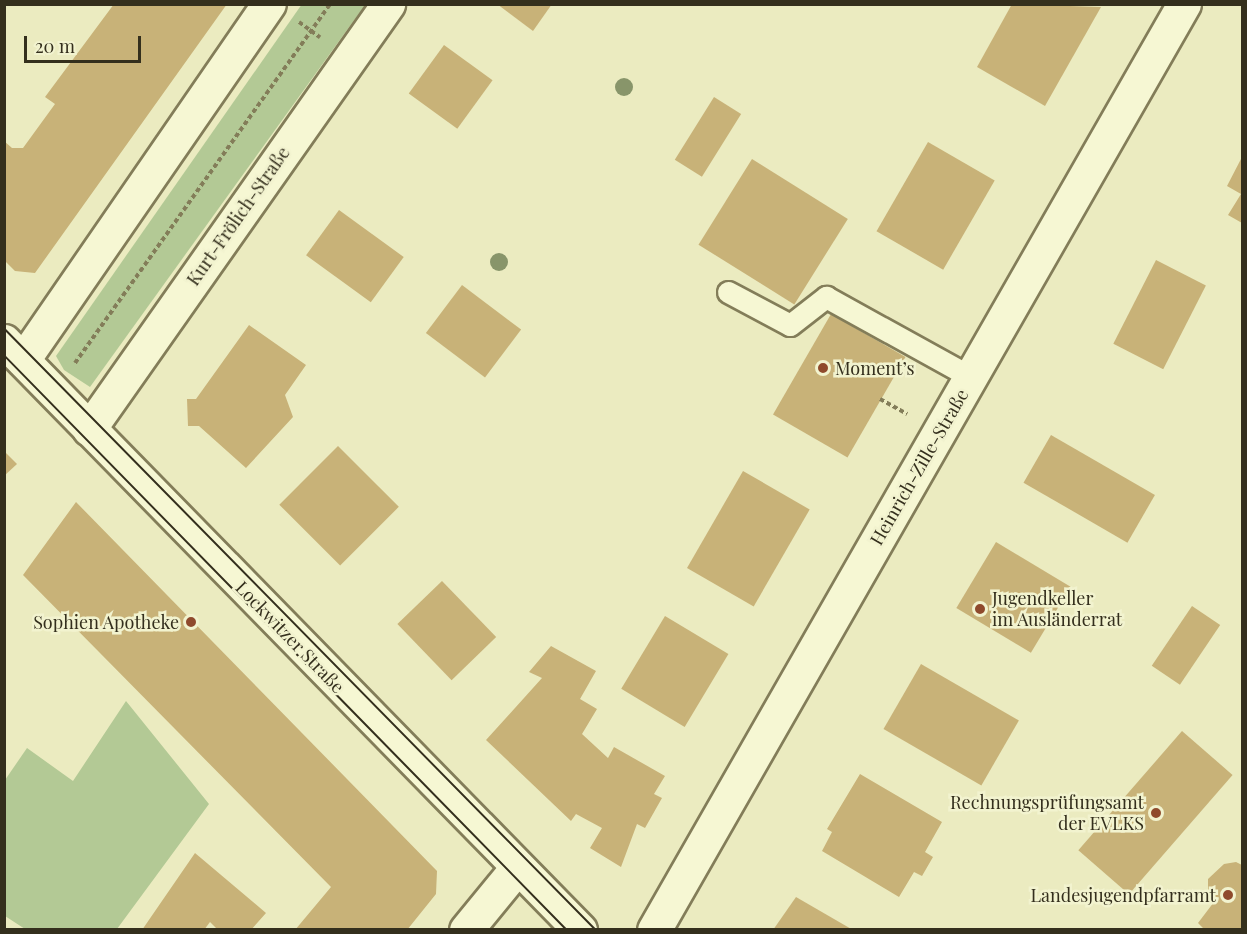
<!DOCTYPE html>
<html>
<head>
<meta charset="utf-8">
<style>
	body { margin:0 }
	#map { position:relative; width:1247px; height:934px; overflow:hidden; background:#ebebc0; font-family:"Playfair Display",serif }
	div>[style] { position:absolute }
	[style*='--x'] { left:calc(var(--x)*1px); top:calc(var(--y)*1px); width:calc(var(--w)*1px); rotate:calc(var(--a)*1deg) }
	.green>* { inset:0; background:#b3c995 }
	.building>* { inset:0; background:#c8b278; transform-origin:0 0 }
	.path>* { height:4px; margin-top:-2px; transform-origin:0; background:repeating-linear-gradient(90deg,#837d59 0 4.5px,transparent 0 7.5px) }
	.roads { filter:drop-shadow(2px 0 #837d59) drop-shadow(-2px 0 #837d59) drop-shadow(0 2px #837d59) drop-shadow(0 -2px #837d59) }
	.lane>* { height:21px; margin:-10.5px; padding:0 10.5px; transform-origin:10.5px; border-radius:10.5px; background:#f6f7d3 }
	.street>* { height:33px; margin:-16.5px; padding:0 16.5px; transform-origin:16.5px; border-radius:16.5px; background:#f6f7d3 }
	.tram>* { height:1.5px; margin:-0.75px; padding:0 0.75px; transform-origin:0.75px; border-radius:0.75px; background:#342f1d }
	.trees>* { width:18px; height:18px; margin:-9px; border-radius:50%; background:#88956a }
	.dots>* { width:16px; height:16px; translate:-50% -50%; box-sizing:border-box; border:3px solid #f2f3cf; border-radius:50% }
	span { translate:-50% -50%; white-space:nowrap; text-align:center; line-height:1.15; -webkit-text-stroke:5px #f2f3cf; paint-order:stroke }
	.street-label { font-size:18px; color:#342f1d }
	.poi-label { font-size:18px; color:#342f1d }
	.left { translate:0 -50%; text-align:left }
	.right { translate:-100% -50%; text-align:right }
	.frame { position:absolute; inset:0; border:6px solid #342f1d; pointer-events:none }
	.scale { position:absolute; left:24px; top:36px; width:117px; height:27px; box-sizing:border-box; border:3px solid #342f1d; border-top:0; padding-left:8px; font-size:18px; line-height:21px; white-space:nowrap; color:#342f1d; -webkit-text-stroke:4px #f2f3cf; paint-order:stroke }
</style>
</head>
<body>
<div id="map">
	<div class="green">
		<i style="clip-path:polygon(302px 4px,365px 5px,90px 387px,64px 370px,56px 356px)"></i>
		<i style="clip-path:polygon(126px 701px,209px 804px,117px 929px,25px 929px,5px 916px,5px 780px,27px 748px,73px 781px)"></i>
	</div>
	<div class="building">
		<i style="clip-path:polygon(114px 4px,227px 4px,35px 273px,15px 271px,4px 260px,4px 141px,12px 148px,23px 148px,55px 104px,45px 97px)"></i>
		<i style="clip-path:polygon(497px 4px,552px 4px,533px 31px)"></i>
		<i style="clip-path:polygon(1012px 4px,1101px 7px,1045px 106px,977px 67px)"></i>
		<i style="left:444px;top:45px;width:60px;height:60px;rotate:36deg"></i>
		<i style="left:714px;top:97px;width:32px;height:74px;rotate:32deg"></i>
		<i style="left:928px;top:142px;width:77px;height:103px;rotate:30deg"></i>
		<i style="clip-path:polygon(1242px 157px,1242px 223px,1228px 215px,1241px 194px,1227px 186px)"></i>
		<i style="left:752px;top:159px;width:113px;height:101px;rotate:32deg"></i>
		<i style="left:339px;top:210px;width:80px;height:56px;rotate:36deg"></i>
		<i style="left:1156px;top:260px;width:56px;height:94px;rotate:27deg"></i>
		<i style="left:462px;top:285px;width:74px;height:60px;rotate:37deg"></i>
		<i style="left:831px;top:314px;width:86px;height:116px;rotate:30deg"></i>
		<i style="clip-path:polygon(249px 325px,306px 365px,285px 395px,293px 417px,246px 468px,199px 426px,188px 426px,187px 399px,196px 399px)"></i>
		<i style="left:1051px;top:435px;width:120px;height:55px;rotate:30deg"></i>
		<i style="left:338px;top:446px;width:86px;height:83px;rotate:45deg"></i>
		<i style="clip-path:polygon(4px 451px,17px 464px,4px 476px)"></i>
		<i style="left:743px;top:471px;width:77px;height:112px;rotate:30deg"></i>
		<i style="clip-path:polygon(76px 502px,437px 871px,436px 894px,407px 930px,295px 930px,331px 887px,23px 575px)"></i>
		<i style="left:996px;top:542px;width:87px;height:77px;rotate:31deg"></i>
		<i style="left:442px;top:581px;width:78px;height:62px;rotate:46deg"></i>
		<i style="left:1192px;top:606px;width:34px;height:72px;rotate:34deg"></i>
		<i style="left:665px;top:616px;width:74px;height:85px;rotate:31deg"></i>
		<i style="clip-path:polygon(551px 646px,596px 671px,580px 699px,597px 709px,582px 734px,608px 758px,614px 747px,665px 776px,654px 794px,662px 798px,645px 828px,637px 824px,621px 867px,590px 848px,602px 828px,576px 814px,571px 821px,486px 740px,542px 678px,529px 672px)"></i>
		<i style="left:921px;top:664px;width:113px;height:75px;rotate:30deg"></i>
		<i style="left:1182px;top:731px;width:67px;height:158px;rotate:41deg"></i>
		<i style="clip-path:polygon(860px 774px,942px 822px,925px 852px,933px 857px,922px 876px,914px 872px,899px 897px,822px 851px,832px 832px,827px 829px)"></i>
		<i style="clip-path:polygon(195px 853px,266px 913px,251px 930px,218px 930px,210px 922px,204px 930px,142px 930px)"></i>
		<i style="clip-path:polygon(1236px 862px,1242px 865px,1242px 930px,1205px 930px,1198px 923px,1217px 898px,1208px 891px,1208px 879px,1224px 864px)"></i>
		<i style="clip-path:polygon(796px 897px,853px 930px,773px 930px)"></i>
	</div>
	<div class="path">
		<i style="--x:299;--y:22;--w:26;--a:36"></i>
		<i style="--x:75;--y:363;--w:440;--a:-54.6"></i>
		<i style="--x:880;--y:399;--w:31;--a:29"></i>
	</div>
	<div class="roads">
		<div class="lane">
			<i style="--x:728;--y:292;--w:70;--a:28"></i>
			<i style="--x:790;--y:325;--w:46;--a:-37.9"></i>
			<i style="--x:826;--y:297;--w:166;--a:28.9"></i>
		</div>
		<div class="street">
			<i style="--x:4;--y:341;--w:824;--a:45.64"></i>
			<i style="--x:23;--y:360;--w:433;--a:-55.4"></i>
			<i style="--x:89;--y:429;--w:520;--a:-54.87"></i>
			<i style="--x:466;--y:930;--w:79;--a:-50.7"></i>
			<i style="--x:654;--y:930;--w:1067;--a:-60.22"></i>
		</div>
	</div>
	<div class="tram">
		<i style="--x:4;--y:328;--w:844;--a:45.48"></i>
		<i style="--x:4;--y:355;--w:805;--a:45.6"></i>
	</div>
	<div class="trees">
		<i style="left:624px;top:87px"></i>
		<i style="left:499px;top:262px"></i>
	</div>
	<div class="dots">
		<i style="left:823px;top:368px;background:#8f4a2c"></i>
		<i style="left:980px;top:609px;background:#8f4a2c"></i>
		<i style="left:191px;top:622px;background:#8f4a2c"></i>
		<i style="left:1156px;top:813px;background:#8f4a2c"></i>
		<i style="left:1228px;top:895px;background:#8f4a2c"></i>
	</div>
	<div class="street-label">
		<span style="left:238px;top:216px;rotate:-55deg">Kurt-Frölich-Straße</span>
		<span style="left:919px;top:467px;rotate:-60deg">Heinrich-Zille-Straße</span>
		<span style="left:290px;top:637px;rotate:46deg">Lockwitzer Straße</span>
	</div>
	<div class="poi-label">
		<span class="left" style="left:835px;top:368px">Moment’s</span>
		<span class="left" style="left:992px;top:609px">Jugendkeller<br>im Ausländerrat</span>
		<span class="right" style="left:179px;top:622px">Sophien Apotheke</span>
		<span class="right" style="left:1144px;top:813px">Rechnungsprüfungsamt<br>der EVLKS</span>
		<span class="right" style="left:1216px;top:895px">Landesjugendpfarramt</span>
	</div>
	<div class="frame"></div>
	<div class="scale">20 m</div>
</div>
</body>
</html>
